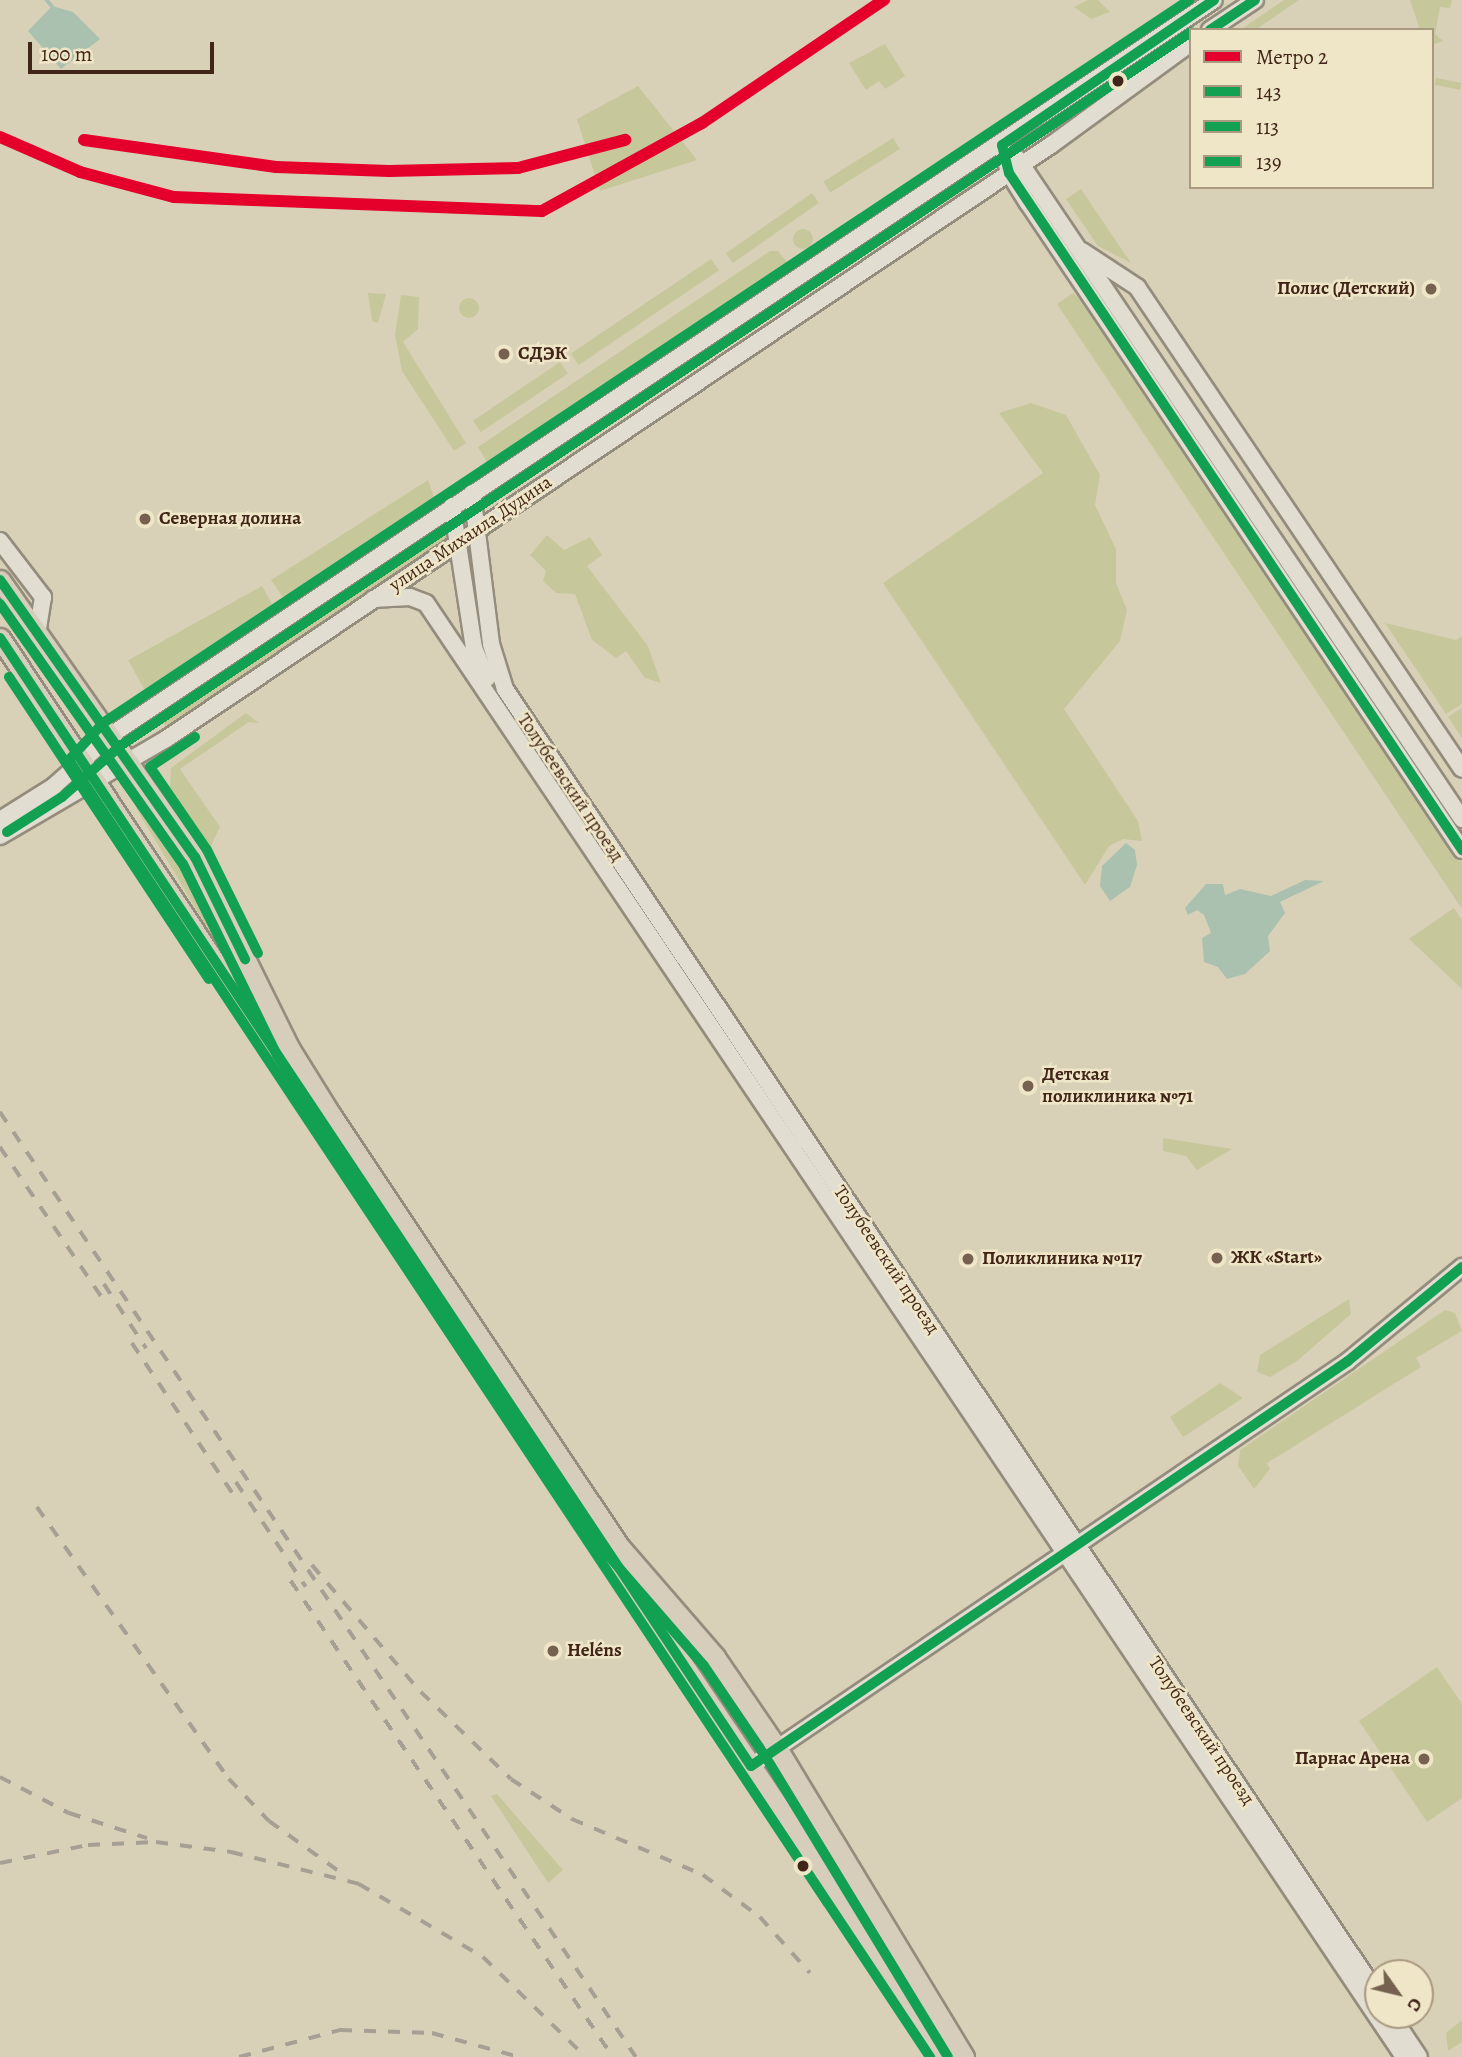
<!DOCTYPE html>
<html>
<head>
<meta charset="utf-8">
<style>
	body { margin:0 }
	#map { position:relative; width:1462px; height:2057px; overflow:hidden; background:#d9d1b7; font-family:Alegreya,serif }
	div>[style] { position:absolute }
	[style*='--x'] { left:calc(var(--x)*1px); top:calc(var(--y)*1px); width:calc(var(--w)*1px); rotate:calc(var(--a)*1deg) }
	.green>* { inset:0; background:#c7c79c; transform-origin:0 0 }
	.round { border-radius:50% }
	.water>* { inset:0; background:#abc1af }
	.stream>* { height:3.5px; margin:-1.75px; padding:0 1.75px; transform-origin:1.75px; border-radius:1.75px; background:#abc1af }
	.roads { filter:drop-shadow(2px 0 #948c7c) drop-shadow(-2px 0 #948c7c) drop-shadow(0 2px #948c7c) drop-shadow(0 -2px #948c7c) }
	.minor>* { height:16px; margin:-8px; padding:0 8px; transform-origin:8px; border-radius:8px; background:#e1ddd0 }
	.major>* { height:19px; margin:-9.5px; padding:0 9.5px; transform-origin:9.5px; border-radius:9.5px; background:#d6cebb }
	.rail>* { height:3.5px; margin-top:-1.75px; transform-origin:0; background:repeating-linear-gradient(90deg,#a59f94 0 12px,transparent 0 24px) }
	.bus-1>* { height:10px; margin:-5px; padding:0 5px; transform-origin:5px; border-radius:5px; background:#12a152 }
	.bus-2>* { height:10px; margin:-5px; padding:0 5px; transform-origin:5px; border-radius:5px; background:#12a152 }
	.bus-3>* { height:10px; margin:-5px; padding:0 5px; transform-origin:5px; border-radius:5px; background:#12a152 }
	.metro-1>* { height:12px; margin:-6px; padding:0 6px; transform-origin:6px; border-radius:6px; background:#e4002b }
	.dots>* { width:19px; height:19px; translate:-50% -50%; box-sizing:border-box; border:4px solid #efe6c7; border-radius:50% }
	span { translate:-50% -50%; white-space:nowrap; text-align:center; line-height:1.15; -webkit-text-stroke:5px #efe6c7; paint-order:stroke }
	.poi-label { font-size:19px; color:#412519; font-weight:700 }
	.right { translate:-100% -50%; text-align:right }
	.left { translate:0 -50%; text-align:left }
	.street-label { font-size:19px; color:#412519 }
	.legend { position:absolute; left:1189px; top:28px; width:245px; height:161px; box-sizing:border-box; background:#efe6c7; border:2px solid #a99981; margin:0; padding:9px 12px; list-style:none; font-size:21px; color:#412519 }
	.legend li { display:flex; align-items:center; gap:14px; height:35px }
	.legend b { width:35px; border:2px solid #a99981 }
	.north { position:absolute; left:1364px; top:1959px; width:70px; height:70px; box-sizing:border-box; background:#efe6c7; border:2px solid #a99981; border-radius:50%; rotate:124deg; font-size:19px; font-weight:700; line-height:28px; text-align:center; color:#412519 }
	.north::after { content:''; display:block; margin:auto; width:24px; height:32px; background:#766150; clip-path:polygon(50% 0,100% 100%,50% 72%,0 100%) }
	.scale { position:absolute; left:28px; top:42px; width:186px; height:32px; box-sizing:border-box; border:4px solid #412519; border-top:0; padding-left:9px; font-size:21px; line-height:24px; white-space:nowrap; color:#412519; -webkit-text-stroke:5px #efe6c7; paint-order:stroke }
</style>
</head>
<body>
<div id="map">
	<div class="green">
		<i style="clip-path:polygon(1088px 0,1098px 0,1110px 12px,1091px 19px,1074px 7px)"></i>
		<i style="clip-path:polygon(1284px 0,1299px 0,1255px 30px,1240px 30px)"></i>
		<i style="clip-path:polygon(1410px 0,1452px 0,1450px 8px,1440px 7px,1435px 34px,1443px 41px,1432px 45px,1432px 30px,1420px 30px)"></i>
		<i style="clip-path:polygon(885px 44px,905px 76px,885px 89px,879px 81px,866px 90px,849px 63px)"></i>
		<i style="clip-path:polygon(1149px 56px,1051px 131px,1046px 125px)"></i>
		<i style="left:1436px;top:78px;width:26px;height:7px;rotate:11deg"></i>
		<i style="clip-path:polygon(638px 86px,697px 160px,600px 191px,577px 119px)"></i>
		<i style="left:893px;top:138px;width:13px;height:82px;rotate:58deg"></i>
		<i style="left:970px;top:176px;width:9px;height:561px;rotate:58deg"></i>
		<i style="clip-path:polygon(1081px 189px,1131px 263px,1098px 246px,1066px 199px)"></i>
		<i style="left:812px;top:193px;width:12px;height:105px;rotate:55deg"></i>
		<i class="round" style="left:793px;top:229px;width:20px;height:20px"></i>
		<i style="clip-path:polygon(770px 251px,778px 251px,790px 266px,490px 467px,478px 447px)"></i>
		<i style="left:711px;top:259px;width:14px;height:169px;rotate:56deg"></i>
		<i style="clip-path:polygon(368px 293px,386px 294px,378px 323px,372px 321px)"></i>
		<i style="clip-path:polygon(1073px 293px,1094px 312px,1462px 861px,1462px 909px,1057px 304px)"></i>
		<i style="clip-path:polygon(401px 295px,419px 297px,418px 329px,403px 342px,466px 443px,454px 451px,402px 371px,395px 335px)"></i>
		<i class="round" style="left:459px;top:298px;width:20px;height:20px"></i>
		<i style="left:560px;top:362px;width:14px;height:105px;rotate:56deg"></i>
		<i style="clip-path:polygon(1031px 403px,1066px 415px,1100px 475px,1095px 505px,1116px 549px,1116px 583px,1127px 610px,1120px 641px,1064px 709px,1138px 821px,1142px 841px,1123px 839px,1109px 846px,1085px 885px,883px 583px,1043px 473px,999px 413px)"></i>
		<i style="clip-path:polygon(428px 480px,435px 500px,429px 513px,287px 603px,271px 580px)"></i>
		<i style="clip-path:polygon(441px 532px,448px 533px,446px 542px,167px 728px,161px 719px)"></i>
		<i style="clip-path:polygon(547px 535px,564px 550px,590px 537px,602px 555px,587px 566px,648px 646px,661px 683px,645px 678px,626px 651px,616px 658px,592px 640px,575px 594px,556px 593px,543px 581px,546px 571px,530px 555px)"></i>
		<i style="left:262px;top:586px;width:33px;height:153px;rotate:61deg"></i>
		<i style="clip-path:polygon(1385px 623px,1456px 640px,1462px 636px,1462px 704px,1446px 714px)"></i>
		<i style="clip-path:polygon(1462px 708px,1462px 738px,1448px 717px)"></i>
		<i style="clip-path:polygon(246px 713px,259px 723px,249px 722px,180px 769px,220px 827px,209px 850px,170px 790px,171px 768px)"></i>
		<i style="clip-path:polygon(144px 803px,188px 869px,250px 1000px,136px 808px)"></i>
		<i style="clip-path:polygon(1454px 908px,1462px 920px,1462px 989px,1409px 939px)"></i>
		<i style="clip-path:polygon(1163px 1138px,1232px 1149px,1197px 1170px,1186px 1156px,1163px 1151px)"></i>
		<i style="clip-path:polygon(1349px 1299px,1351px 1314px,1297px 1361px,1270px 1377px,1257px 1372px,1260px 1355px)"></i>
		<i style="clip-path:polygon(1445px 1310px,1455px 1313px,1462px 1331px,1416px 1358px,1421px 1367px,1267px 1463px,1270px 1469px,1254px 1489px,1238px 1466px,1240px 1450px)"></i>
		<i style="clip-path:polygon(1220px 1383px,1243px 1398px,1183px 1437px,1170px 1417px)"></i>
		<i style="clip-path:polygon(1437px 1667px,1462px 1704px,1462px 1798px,1427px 1822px,1359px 1721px)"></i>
		<i style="clip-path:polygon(497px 1794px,563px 1870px,548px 1883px,491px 1796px)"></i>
		<i style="clip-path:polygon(1462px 2020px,1462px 2042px,1448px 2051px,1446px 2033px)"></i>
	</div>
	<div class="water">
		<i style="clip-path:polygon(52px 6px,73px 12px,100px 39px,61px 69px,28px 31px)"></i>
		<i style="clip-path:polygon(1126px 843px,1135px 850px,1137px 865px,1130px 887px,1110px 901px,1100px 886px,1102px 866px)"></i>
		<i style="clip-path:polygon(1305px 880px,1324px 881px,1280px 902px,1285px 913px,1268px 936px,1270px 951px,1245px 974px,1227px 979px,1218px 967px,1204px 962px,1202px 938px,1211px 933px,1204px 915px,1197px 910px,1188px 915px,1185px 908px,1206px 884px,1223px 884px,1225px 895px,1240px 889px,1271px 896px)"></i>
	</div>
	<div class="stream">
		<i style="--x:47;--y:0;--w:8;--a:50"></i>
	</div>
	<div class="roads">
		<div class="minor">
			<i style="--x:1210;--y:30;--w:54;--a:-33.7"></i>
			<i style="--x:1002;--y:145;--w:29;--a:76"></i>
			<i style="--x:1009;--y:173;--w:36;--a:58"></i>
			<i style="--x:1028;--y:203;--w:779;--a:56.15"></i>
			<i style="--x:1017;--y:158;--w:797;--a:56.05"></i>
			<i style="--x:1082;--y:251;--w:66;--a:33.2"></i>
			<i style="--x:1137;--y:287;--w:581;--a:56.01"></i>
			<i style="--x:472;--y:493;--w:152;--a:82.8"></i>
			<i style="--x:491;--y:644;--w:47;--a:72.7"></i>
			<i style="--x:505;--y:689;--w:1571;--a:56.24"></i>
			<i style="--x:452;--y:506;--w:144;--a:81.2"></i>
			<i style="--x:474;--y:648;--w:33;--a:67"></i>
			<i style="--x:0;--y:541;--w:71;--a:52.5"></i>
			<i style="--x:43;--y:597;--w:32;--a:99"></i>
			<i style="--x:373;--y:599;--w:37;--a:-3"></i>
			<i style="--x:410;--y:597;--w:17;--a:21"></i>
			<i style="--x:426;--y:603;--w:1752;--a:56.07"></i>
			<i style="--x:0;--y:820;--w:64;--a:-32.2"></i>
			<i style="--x:54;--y:786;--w:76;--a:-41.8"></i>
			<i style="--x:111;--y:735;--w:1325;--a:-33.68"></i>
			<i style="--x:0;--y:836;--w:192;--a:-30.3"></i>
			<i style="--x:166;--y:739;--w:1066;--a:-33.87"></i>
			<i style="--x:1051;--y:145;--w:173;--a:-36.1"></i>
			<i style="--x:751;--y:1766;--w:721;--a:-34.15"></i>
			<i style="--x:1348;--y:1361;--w:148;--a:-39.5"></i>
			<i style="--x:1391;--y:2015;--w:50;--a:56.3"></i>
		</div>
		<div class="major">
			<i style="--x:0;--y:580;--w:339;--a:54.9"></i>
			<i style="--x:195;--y:857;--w:214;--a:63.7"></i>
			<i style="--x:290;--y:1049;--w:78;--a:58.2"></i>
			<i style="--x:331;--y:1115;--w:518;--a:56.25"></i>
			<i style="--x:619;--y:1546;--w:147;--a:49.1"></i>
			<i style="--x:715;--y:1657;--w:110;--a:55.7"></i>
			<i style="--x:777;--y:1748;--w:361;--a:58.8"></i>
			<i style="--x:0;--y:638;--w:944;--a:56.41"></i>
			<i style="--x:599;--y:1539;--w:624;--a:56.11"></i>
		</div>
	</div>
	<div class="rail">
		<i style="--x:0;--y:1112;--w:1139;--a:56.06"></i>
		<i style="--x:0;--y:1147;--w:187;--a:55.9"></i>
		<i style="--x:104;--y:1284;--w:77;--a:56.7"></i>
		<i style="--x:132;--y:1343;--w:185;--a:56.2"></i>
		<i style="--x:236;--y:1482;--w:126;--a:56.3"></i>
		<i style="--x:37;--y:1507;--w:333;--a:54.8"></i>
		<i style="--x:229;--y:1779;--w:58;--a:46.4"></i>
		<i style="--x:269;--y:1821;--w:96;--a:35.7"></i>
		<i style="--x:312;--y:1565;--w:167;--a:49.4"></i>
		<i style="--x:421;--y:1692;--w:125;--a:44"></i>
		<i style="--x:511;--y:1779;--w:73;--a:33.3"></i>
		<i style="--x:572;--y:1819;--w:142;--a:23.1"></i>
		<i style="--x:703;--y:1875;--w:71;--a:36.4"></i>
		<i style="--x:760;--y:1917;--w:75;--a:48.2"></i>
		<i style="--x:291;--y:1581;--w:575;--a:55.92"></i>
		<i style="--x:0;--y:1777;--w:78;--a:27.6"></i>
		<i style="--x:69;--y:1813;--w:82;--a:17.8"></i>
		<i style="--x:0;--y:1863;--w:90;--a:-11.6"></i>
		<i style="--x:88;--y:1845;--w:68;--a:-2.5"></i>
		<i style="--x:156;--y:1842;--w:76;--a:7.6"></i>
		<i style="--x:231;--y:1852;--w:132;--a:14"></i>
		<i style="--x:359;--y:1884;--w:144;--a:30.5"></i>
		<i style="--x:483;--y:1957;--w:144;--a:44.2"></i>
		<i style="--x:239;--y:2057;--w:105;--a:-15"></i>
		<i style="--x:340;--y:2030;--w:92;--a:1.9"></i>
		<i style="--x:432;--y:2033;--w:90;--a:15.4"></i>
	</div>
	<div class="bus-1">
		<i style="--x:1214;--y:0;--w:257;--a:145.6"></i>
		<i style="--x:1002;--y:145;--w:29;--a:76"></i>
		<i style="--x:1009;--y:173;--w:815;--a:56.21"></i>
		<i style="--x:1210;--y:30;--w:54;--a:-33.7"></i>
		<i style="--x:0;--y:580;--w:339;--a:54.9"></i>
		<i style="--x:195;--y:857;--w:114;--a:63.9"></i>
		<i style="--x:0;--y:638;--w:1355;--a:56.35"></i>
		<i style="--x:751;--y:1766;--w:721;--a:-34.15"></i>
		<i style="--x:1348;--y:1361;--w:148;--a:-39.5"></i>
	</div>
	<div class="bus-2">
		<i style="--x:0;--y:604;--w:318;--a:54.9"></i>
		<i style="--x:183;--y:864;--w:213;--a:63.8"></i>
		<i style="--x:277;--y:1055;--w:80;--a:58.3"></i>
		<i style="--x:319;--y:1123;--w:518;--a:56.25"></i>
		<i style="--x:607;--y:1554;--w:148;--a:49.1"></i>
		<i style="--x:704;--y:1666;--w:109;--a:55.9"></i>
		<i style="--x:765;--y:1756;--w:352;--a:58.7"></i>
		<i style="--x:9;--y:677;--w:362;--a:56.5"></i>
		<i style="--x:7;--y:832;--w:65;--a:-32.5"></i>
		<i style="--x:62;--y:797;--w:77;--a:-41.3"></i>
		<i style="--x:120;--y:746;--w:1287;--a:-33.69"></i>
	</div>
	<div class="bus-3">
		<i style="--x:195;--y:737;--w:54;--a:146.3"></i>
		<i style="--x:150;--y:767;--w:101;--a:55.5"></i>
		<i style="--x:207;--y:850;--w:115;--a:63.7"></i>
		<i style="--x:930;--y:2057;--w:1557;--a:-123.58"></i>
		<i style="--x:69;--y:760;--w:50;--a:-47.4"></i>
		<i style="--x:103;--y:723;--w:1305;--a:-33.65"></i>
	</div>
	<div class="metro-1">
		<i style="--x:0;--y:137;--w:87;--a:23.6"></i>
		<i style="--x:80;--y:172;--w:97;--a:14.9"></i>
		<i style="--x:174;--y:197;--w:368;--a:2.2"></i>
		<i style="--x:542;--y:211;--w:183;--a:-28.8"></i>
		<i style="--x:702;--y:123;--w:220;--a:-34.1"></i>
		<i style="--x:84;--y:140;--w:194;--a:8"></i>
		<i style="--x:276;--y:167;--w:113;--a:2"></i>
		<i style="--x:389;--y:171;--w:129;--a:-1.3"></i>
		<i style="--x:518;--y:168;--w:111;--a:-14.7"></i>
	</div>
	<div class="dots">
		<i style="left:1118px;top:81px;background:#412519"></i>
		<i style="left:1431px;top:289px;background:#766150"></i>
		<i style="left:504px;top:354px;background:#766150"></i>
		<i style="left:145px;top:519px;background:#766150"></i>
		<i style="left:1028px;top:1086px;background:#766150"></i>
		<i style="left:1217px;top:1258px;background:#766150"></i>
		<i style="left:968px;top:1259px;background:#766150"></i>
		<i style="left:553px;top:1651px;background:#766150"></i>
		<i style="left:1424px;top:1759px;background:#766150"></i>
		<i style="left:803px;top:1866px;background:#412519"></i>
	</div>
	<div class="poi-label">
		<span class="right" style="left:1415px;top:289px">Полис (Детский)</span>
		<span class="left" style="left:518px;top:354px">СДЭК</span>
		<span class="left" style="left:159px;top:519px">Северная долина</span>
		<span class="left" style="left:1042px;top:1086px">Детская<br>поликлиника №71</span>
		<span class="left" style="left:1231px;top:1258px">ЖК «Start»</span>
		<span class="left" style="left:982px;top:1259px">Поликлиника №117</span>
		<span class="left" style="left:567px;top:1651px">Heléns</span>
		<span class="right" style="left:1410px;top:1759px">Парнас Арена</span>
	</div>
	<div class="street-label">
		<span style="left:471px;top:534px;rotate:-34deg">улица Михаила Дудина</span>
		<span style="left:570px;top:788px;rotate:56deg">Толубеевский проезд</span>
		<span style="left:886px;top:1260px;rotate:56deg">Толубеевский проезд</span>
		<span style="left:1201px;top:1731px;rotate:56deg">Толубеевский проезд</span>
	</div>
	<ul class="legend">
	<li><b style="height:9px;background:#e4002b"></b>Метро 2</li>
	<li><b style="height:9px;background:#12a152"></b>143</li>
	<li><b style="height:9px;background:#12a152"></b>113</li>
	<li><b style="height:9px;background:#12a152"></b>139</li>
	</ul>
	<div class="north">С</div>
	<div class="scale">100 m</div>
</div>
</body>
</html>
